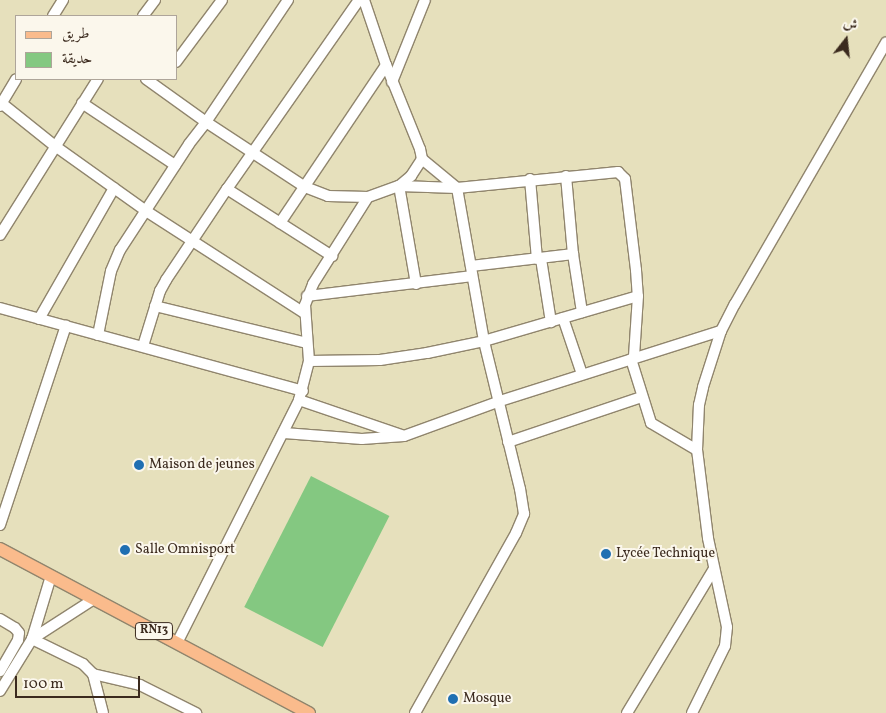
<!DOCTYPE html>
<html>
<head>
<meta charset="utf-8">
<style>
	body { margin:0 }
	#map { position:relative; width:886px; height:713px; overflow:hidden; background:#e6e0bc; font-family:Vollkorn,Amiri,serif }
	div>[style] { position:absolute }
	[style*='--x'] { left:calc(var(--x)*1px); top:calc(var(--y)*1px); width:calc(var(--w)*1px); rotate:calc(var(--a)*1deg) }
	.green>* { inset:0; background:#84c881; transform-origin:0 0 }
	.roads { filter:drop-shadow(1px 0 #90856d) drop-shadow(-1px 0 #90856d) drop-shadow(0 1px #90856d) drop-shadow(0 -1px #90856d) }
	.minor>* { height:10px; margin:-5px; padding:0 5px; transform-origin:5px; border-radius:5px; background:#fff }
	.major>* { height:12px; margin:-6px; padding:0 6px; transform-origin:6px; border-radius:6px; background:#fabb8c }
	.dots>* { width:14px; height:14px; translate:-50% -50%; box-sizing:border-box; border:2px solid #fbf7ec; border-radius:50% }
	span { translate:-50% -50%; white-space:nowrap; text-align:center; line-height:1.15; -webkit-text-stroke:4px #fbf7ec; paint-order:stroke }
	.shield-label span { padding:1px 4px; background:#fbf7ec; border:1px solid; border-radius:4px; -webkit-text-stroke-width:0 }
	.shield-label { font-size:12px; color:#3b2a1e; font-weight:700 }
	.poi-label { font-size:14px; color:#3b2a1e }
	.left { translate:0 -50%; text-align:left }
	.legend { position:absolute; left:15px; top:15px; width:162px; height:65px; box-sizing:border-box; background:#fbf7ec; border:1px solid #aea59a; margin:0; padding:6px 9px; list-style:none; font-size:15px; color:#3b2a1e }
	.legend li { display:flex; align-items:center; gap:10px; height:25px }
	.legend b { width:25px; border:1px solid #aea59a }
	.north { position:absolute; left:821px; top:15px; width:50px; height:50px; -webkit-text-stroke:4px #fbf7ec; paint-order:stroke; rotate:16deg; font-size:14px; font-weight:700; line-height:20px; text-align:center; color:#3b2a1e }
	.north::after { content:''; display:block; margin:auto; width:18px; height:22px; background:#3b2a1e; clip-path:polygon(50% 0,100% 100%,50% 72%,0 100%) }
	.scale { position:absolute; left:15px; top:676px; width:125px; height:22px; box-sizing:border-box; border:2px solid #3b2a1e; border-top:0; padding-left:6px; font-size:15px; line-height:18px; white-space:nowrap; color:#3b2a1e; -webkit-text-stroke:4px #fbf7ec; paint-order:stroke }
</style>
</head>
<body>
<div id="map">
	<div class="green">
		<i style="left:311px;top:476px;width:88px;height:147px;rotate:27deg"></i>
	</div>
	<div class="roads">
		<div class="minor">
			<i style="--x:53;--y:16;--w:19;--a:-58"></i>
			<i style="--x:143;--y:16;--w:20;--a:-53"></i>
			<i style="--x:176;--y:62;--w:77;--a:-53.4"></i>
			<i style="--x:146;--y:79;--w:74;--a:35.6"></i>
			<i style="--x:206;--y:122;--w:118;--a:33.3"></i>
			<i style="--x:305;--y:187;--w:25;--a:21"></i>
			<i style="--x:328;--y:196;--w:40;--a:1.4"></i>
			<i style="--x:392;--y:82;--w:88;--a:-68.1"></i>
			<i style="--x:0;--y:102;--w:70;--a:38.7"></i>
			<i style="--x:55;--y:146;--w:112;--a:35.5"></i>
			<i style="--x:146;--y:211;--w:188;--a:32.8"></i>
			<i style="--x:82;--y:103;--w:112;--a:33.7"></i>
			<i style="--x:0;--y:106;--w:31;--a:-59"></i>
			<i style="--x:566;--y:176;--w:78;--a:84.9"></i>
			<i style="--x:573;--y:254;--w:59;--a:81.2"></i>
			<i style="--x:530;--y:179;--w:80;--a:85"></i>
			<i style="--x:227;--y:189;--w:125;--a:32.5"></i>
			<i style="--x:280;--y:223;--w:190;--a:-56.1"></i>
			<i style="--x:0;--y:235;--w:184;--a:-57.9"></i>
			<i style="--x:541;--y:259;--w:64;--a:81"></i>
			<i style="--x:471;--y:266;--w:103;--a:-6.7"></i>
			<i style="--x:416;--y:284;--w:99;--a:-99.8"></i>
			<i style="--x:399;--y:186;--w:58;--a:2"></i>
			<i style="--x:457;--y:188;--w:162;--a:-5.7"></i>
			<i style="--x:618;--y:172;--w:10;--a:45"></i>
			<i style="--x:625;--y:179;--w:92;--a:83.1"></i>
			<i style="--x:636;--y:270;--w:26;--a:86"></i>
			<i style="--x:638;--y:296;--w:61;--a:93.8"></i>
			<i style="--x:307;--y:296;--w:166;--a:-6.9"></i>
			<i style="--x:155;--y:306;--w:156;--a:13.7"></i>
			<i style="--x:0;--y:308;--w:314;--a:15.3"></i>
			<i style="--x:563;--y:318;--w:59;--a:71.3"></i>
			<i style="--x:39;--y:319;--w:151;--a:-60.2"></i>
			<i style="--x:98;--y:335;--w:65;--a:-78.5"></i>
			<i style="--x:111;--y:271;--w:23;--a:-67"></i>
			<i style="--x:120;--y:250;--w:126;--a:-56.9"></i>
			<i style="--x:189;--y:144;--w:28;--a:-52"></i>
			<i style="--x:206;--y:122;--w:147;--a:-56.1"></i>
			<i style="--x:143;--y:346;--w:58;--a:-72.8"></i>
			<i style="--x:160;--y:291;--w:13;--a:-61"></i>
			<i style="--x:166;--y:280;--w:110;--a:-56.2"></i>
			<i style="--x:227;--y:189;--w:231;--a:-55.1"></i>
			<i style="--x:631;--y:359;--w:67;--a:72.6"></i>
			<i style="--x:651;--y:423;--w:53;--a:30.4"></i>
			<i style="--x:309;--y:361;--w:71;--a:-0.8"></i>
			<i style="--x:380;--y:360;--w:48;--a:-8.5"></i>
			<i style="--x:427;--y:353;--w:58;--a:-11.9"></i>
			<i style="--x:484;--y:341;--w:160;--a:-16.3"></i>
			<i style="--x:299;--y:400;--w:109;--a:18.8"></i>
			<i style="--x:284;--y:433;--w:78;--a:4.4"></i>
			<i style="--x:362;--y:439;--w:42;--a:-4.1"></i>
			<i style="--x:404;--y:436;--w:102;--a:-20"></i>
			<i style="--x:500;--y:401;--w:232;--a:-17.6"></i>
			<i style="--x:508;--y:442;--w:141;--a:-18.6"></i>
			<i style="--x:0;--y:525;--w:210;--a:-71.7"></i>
			<i style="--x:0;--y:619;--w:17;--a:31"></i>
			<i style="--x:15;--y:628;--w:6;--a:51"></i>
			<i style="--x:19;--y:633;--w:7;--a:98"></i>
			<i style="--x:18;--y:640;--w:36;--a:120"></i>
			<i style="--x:32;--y:639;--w:57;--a:26.1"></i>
			<i style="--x:83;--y:664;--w:14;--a:45"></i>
			<i style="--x:93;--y:674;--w:40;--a:75.6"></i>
			<i style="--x:32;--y:639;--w:74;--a:-32.8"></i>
			<i style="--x:177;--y:643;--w:272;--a:-63.3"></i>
			<i style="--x:299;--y:400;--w:40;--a:-75.6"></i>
			<i style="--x:309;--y:361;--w:56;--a:-94.1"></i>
			<i style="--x:305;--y:305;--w:22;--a:-69"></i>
			<i style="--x:313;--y:284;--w:103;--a:-57.7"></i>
			<i style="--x:368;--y:197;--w:33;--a:-20"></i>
			<i style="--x:399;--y:186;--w:16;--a:-40"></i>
			<i style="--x:411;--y:176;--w:20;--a:-57"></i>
			<i style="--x:422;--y:159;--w:10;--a:-101"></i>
			<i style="--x:420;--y:149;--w:91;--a:-112"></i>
			<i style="--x:386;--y:65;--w:69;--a:-108.7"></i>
			<i style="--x:93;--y:674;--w:48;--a:13.2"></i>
			<i style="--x:140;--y:685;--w:63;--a:26.6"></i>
			<i style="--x:0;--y:691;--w:61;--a:-58.4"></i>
			<i style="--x:32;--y:639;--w:66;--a:-73.2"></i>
			<i style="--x:415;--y:713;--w:206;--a:-60.7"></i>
			<i style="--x:516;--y:533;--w:21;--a:-67"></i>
			<i style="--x:524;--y:514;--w:25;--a:-99"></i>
			<i style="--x:520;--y:489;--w:152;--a:-103.7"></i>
			<i style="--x:484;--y:341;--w:155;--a:-100"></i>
			<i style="--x:457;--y:188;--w:45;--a:-140.4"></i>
			<i style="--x:627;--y:713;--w:168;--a:-58.9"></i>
			<i style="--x:692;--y:713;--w:75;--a:-63.8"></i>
			<i style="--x:725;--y:646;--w:19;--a:-84"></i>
			<i style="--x:727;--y:627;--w:91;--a:-102.1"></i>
			<i style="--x:708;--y:538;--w:89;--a:-97.1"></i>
			<i style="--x:697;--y:450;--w:45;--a:-87.5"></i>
			<i style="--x:699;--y:405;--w:18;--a:-77"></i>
			<i style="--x:703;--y:387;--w:59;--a:-72.2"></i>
			<i style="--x:721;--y:331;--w:30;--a:-63"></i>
			<i style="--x:735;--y:304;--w:302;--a:-60"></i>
		</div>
		<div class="major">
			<i style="--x:0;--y:549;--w:350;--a:28"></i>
		</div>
	</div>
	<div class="dots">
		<i style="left:139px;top:465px;background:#1f6fb2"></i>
		<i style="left:125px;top:550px;background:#1f6fb2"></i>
		<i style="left:606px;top:554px;background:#1f6fb2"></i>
		<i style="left:453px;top:699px;background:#1f6fb2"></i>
	</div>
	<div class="shield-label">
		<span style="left:154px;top:631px">RN13</span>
	</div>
	<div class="poi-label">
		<span class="left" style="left:149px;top:465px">Maison de jeunes</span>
		<span class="left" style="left:135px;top:550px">Salle Omnisport</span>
		<span class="left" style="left:616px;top:554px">Lycée Technique</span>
		<span class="left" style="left:463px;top:699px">Mosque</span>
	</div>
	<ul class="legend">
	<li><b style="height:6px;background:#fabb8c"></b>طريق</li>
	<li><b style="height:14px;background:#84c881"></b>حديقة</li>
	</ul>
	<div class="north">ش</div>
	<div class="scale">100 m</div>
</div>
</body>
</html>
